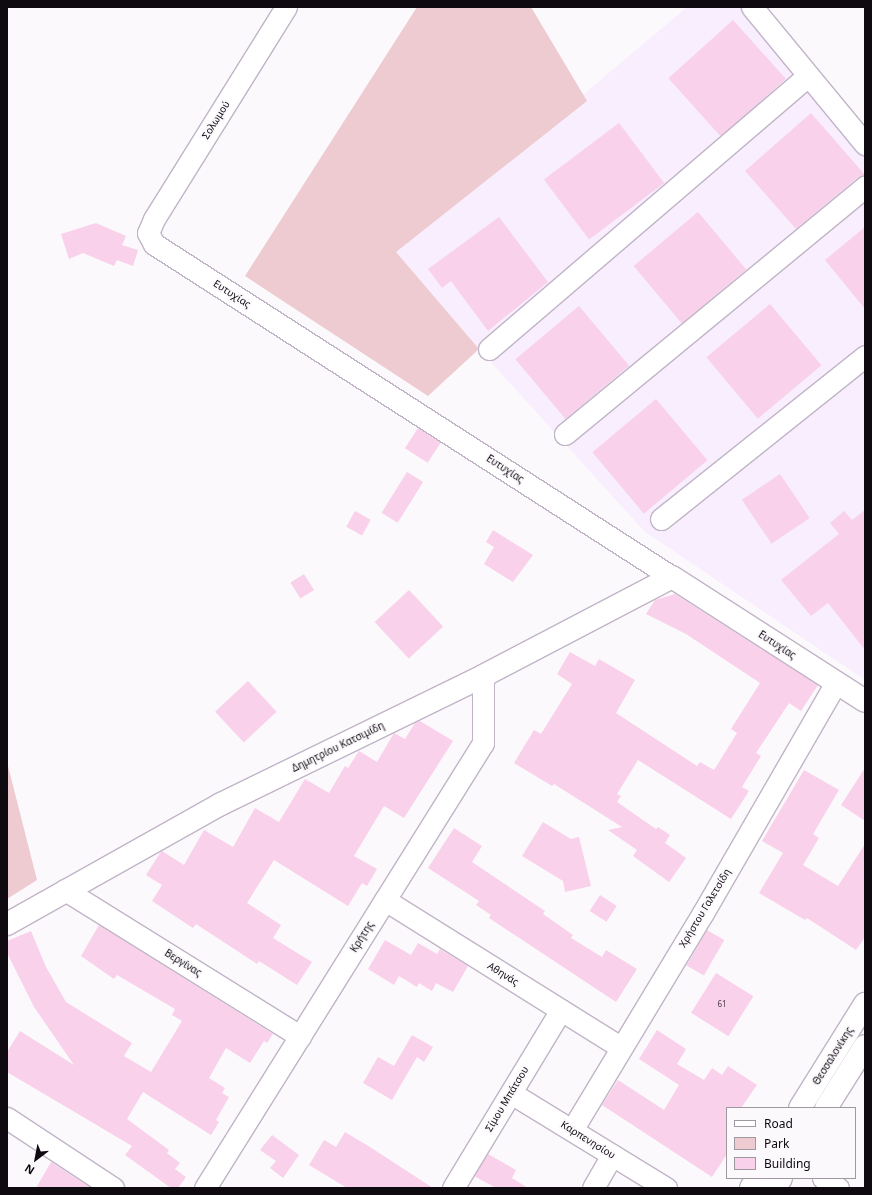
<!DOCTYPE html>
<html>
<head>
<meta charset="utf-8">
<style>
	body { margin:0 }
	#map { position:relative; width:872px; height:1195px; overflow:hidden; background:#fcf9fd; font-family:"Noto Sans",sans-serif }
	div>[style] { position:absolute }
	[style*='--x'] { left:calc(var(--x)*1px); top:calc(var(--y)*1px); width:calc(var(--w)*1px); rotate:calc(var(--a)*1deg) }
	.built>* { inset:0; background:#f8eefe }
	.green>* { inset:0; background:#edcbd0 }
	.building>* { inset:0; background:#f9d1ea; transform-origin:0 0 }
	.roads { filter:drop-shadow(1px 0 #c1b4c7) drop-shadow(-1px 0 #c1b4c7) drop-shadow(0 1px #c1b4c7) drop-shadow(0 -1px #c1b4c7) }
	.street>* { height:21px; margin:-10.5px; padding:0 10.5px; transform-origin:10.5px; border-radius:10.5px; background:#fff }
	.secondary>* { height:22px; margin:-11px; padding:0 11px; transform-origin:11px; border-radius:11px; background:#fff }
	span { translate:-50% -50%; white-space:nowrap; text-align:center; line-height:1.15; -webkit-text-stroke:4px #fcf9fd; paint-order:stroke }
	.number-label { font-size:8px; color:#493c46 }
	.number-label span { -webkit-text-stroke-width:0 }
	.street-label { font-size:10px; color:#0e0a10 }
	.frame { position:absolute; inset:0; border:8px solid #0e0a10; pointer-events:none }
	.legend { position:absolute; left:726px; top:1107px; width:130px; height:72px; box-sizing:border-box; background:#fcf9fd; border:1px solid #9d999e; margin:0; padding:5px 7px; list-style:none; font-size:12px; color:#0e0a10 }
	.legend li { display:flex; align-items:center; gap:8px; height:20px }
	.legend b { width:20px; border:1px solid #9d999e }
	.north { position:absolute; left:16px; top:1139px; width:40px; height:40px; -webkit-text-stroke:3px #fcf9fd; paint-order:stroke; rotate:212deg; font-size:11px; font-weight:700; line-height:16px; text-align:center; color:#0e0a10 }
	.north::after { content:''; display:block; margin:auto; width:14px; height:18px; background:#0e0a10; clip-path:polygon(50% 0,100% 100%,50% 72%,0 100%) }
</style>
</head>
<body>
<div id="map">
	<div class="built">
		<i style="clip-path:polygon(687px 7px,766px 7px,865px 128px,865px 680px,644px 531px,479px 349px,396px 252px)"></i>
	</div>
	<div class="green">
		<i style="clip-path:polygon(417px 7px,531px 7px,587px 101px,396px 252px,479px 349px,428px 396px,245px 276px)"></i>
		<i style="clip-path:polygon(7px 762px,37px 880px,7px 899px)"></i>
	</div>
	<div class="building">
		<i style="left:733px;top:20px;width:79px;height:87px;rotate:48deg"></i>
		<i style="clip-path:polygon(811px 113px,865px 175px,857px 178px,796px 229px,745px 171px)"></i>
		<i style="left:619px;top:123px;width:75px;height:94px;rotate:53deg"></i>
		<i style="left:698px;top:212px;width:75px;height:84px;rotate:50deg"></i>
		<i style="clip-path:polygon(499px 217px,548px 282px,488px 331px,451px 281px,442px 288px,428px 269px)"></i>
		<i style="clip-path:polygon(96px 223px,126px 236px,122px 245px,138px 250px,133px 266px,117px 260px,114px 266px,83px 253px,69px 259px,61px 234px)"></i>
		<i style="clip-path:polygon(865px 227px,865px 309px,825px 260px)"></i>
		<i style="left:770px;top:304px;width:80px;height:83px;rotate:50deg"></i>
		<i style="left:579px;top:306px;width:78px;height:83px;rotate:50deg"></i>
		<i style="left:656px;top:399px;width:80px;height:83px;rotate:50deg"></i>
		<i style="left:418px;top:428px;width:27px;height:24px;rotate:33deg"></i>
		<i style="left:407px;top:472px;width:19px;height:48px;rotate:32deg"></i>
		<i style="left:780px;top:474px;width:53px;height:46px;rotate:56deg"></i>
		<i style="clip-path:polygon(865px 510px,865px 650px,828px 603px,811px 616px,781px 580px,839px 534px,830px 523px,844px 511px,852px 520px)"></i>
		<i style="left:355px;top:511px;width:18px;height:18px;rotate:29deg"></i>
		<i style="clip-path:polygon(493px 530px,533px 555px,513px 582px,484px 564px,494px 547px,486px 542px)"></i>
		<i style="left:304px;top:574px;width:19px;height:16px;rotate:58deg"></i>
		<i style="left:409px;top:590px;width:50px;height:47px;rotate:47deg"></i>
		<i style="clip-path:polygon(675px 594px,818px 685px,801px 711px,789px 703px,756px 753px,761px 756px,742px 787px,749px 791px,731px 819px,638px 760px,617px 794px,621px 796px,617px 802px,656px 829px,658px 827px,670px 835px,665px 843px,686px 858px,669px 882px,633px 856px,637px 850px,608px 830px,622px 827px,554px 784px,552px 786px,514px 763px,534px 730px,541px 734px,572px 684px,557px 674px,570px 652px,595px 666px,599px 659px,635px 680px,616px 713px,697px 766px,700px 762px,714px 770px,737px 733px,731px 729px,760px 683px,686px 634px,646px 614px,655px 600px)"></i>
		<i style="left:248px;top:681px;width:42px;height:45px;rotate:47deg"></i>
		<i style="clip-path:polygon(420px 721px,453px 741px,404px 818px,384px 806px,354px 856px,377px 869px,367px 886px,362px 883px,348px 906px,274px 860px,247px 903px,281px 925px,273px 938px,312px 962px,297px 985px,259px 961px,257px 964px,196px 924px,193px 928px,152px 901px,162px 885px,146px 875px,160px 853px,162px 851px,184px 865px,204px 830px,233px 847px,255px 808px,279px 822px,305px 779px,329px 793px,345px 766px,348px 768px,359px 751px,377px 762px,394px 733px,405px 739px,415px 723px)"></i>
		<i style="clip-path:polygon(865px 768px,865px 821px,841px 805px)"></i>
		<i style="clip-path:polygon(804px 770px,839px 790px,813px 834px,819px 838px,803px 865px,838px 886px,865px 844px,865px 937px,856px 950px,807px 918px,805px 920px,759px 893px,783px 853px,762px 841px)"></i>
		<i style="clip-path:polygon(543px 822px,571px 839px,579px 837px,591px 886px,565px 892px,563px 881px,522px 856px)"></i>
		<i style="clip-path:polygon(454px 828px,482px 846px,472px 862px,545px 911px,543px 914px,573px 935px,571px 938px,602px 957px,606px 950px,637px 969px,616px 1002px,489px 918px,491px 915px,476px 905px,479px 901px,428px 868px)"></i>
		<i style="left:600px;top:895px;width:20px;height:19px;rotate:33deg"></i>
		<i style="clip-path:polygon(99px 925px,273px 1034px,267px 1043px,264px 1041px,250px 1063px,226px 1048px,209px 1078px,225px 1088px,222px 1093px,229px 1097px,216px 1120px,219px 1122px,211px 1135px,143px 1092px,127px 1119px,169px 1150px,167px 1153px,180px 1163px,175px 1169px,186px 1177px,178px 1188px,171px 1188px,125px 1155px,132px 1146px,7px 1072px,7px 1052px,20px 1031px,74px 1065px,34px 1007px,7px 953px,7px 941px,31px 931px,46px 967px,66px 1002px,132px 1043px,124px 1056px,151px 1072px,182px 1021px,172px 1015px,175px 1009px,117px 975px,114px 979px,81px 956px)"></i>
		<i style="left:707px;top:930px;width:20px;height:41px;rotate:30deg"></i>
		<i style="clip-path:polygon(385px 940px,411px 955px,418px 943px,437px 954px,440px 949px,468px 966px,453px 992px,436px 983px,432px 991px,419px 983px,417px 987px,399px 976px,394px 985px,368px 969px)"></i>
		<i style="left:716px;top:973px;width:44px;height:47px;rotate:32deg"></i>
		<i style="clip-path:polygon(657px 1030px,686px 1049px,677px 1064px,704px 1080px,712px 1068px,722px 1075px,728px 1066px,757px 1085px,741px 1108px,727px 1108px,727px 1154px,712px 1177px,602px 1105px,618px 1080px,664px 1110px,679px 1085px,639px 1059px)"></i>
		<i style="clip-path:polygon(412px 1035px,433px 1047px,424px 1062px,417px 1057px,392px 1100px,363px 1083px,378px 1057px,394px 1066px)"></i>
		<i style="clip-path:polygon(345px 1132px,370px 1147px,433px 1188px,347px 1188px,309px 1165px,324px 1140px,336px 1147px)"></i>
		<i style="clip-path:polygon(272px 1135px,299px 1155px,283px 1178px,270px 1168px,276px 1161px,260px 1150px)"></i>
		<i style="clip-path:polygon(488px 1154px,516px 1170px,512px 1178px,528px 1188px,496px 1188px,474px 1176px)"></i>
		<i style="clip-path:polygon(51px 1162px,91px 1188px,36px 1188px)"></i>
	</div>
	<div class="roads">
		<div class="street">
			<i style="--x:286;--y:7;--w:250;--a:121.9"></i>
			<i style="--x:154;--y:219;--w:15;--a:113"></i>
			<i style="--x:148;--y:233;--w:13;--a:61"></i>
			<i style="--x:154;--y:244;--w:616;--a:32.74"></i>
			<i style="--x:752;--y:7;--w:178;--a:50.5"></i>
			<i style="--x:489;--y:349;--w:420;--a:-40.6"></i>
			<i style="--x:565;--y:434;--w:389;--a:-39.5"></i>
			<i style="--x:661;--y:519;--w:261;--a:-38.6"></i>
			<i style="--x:65;--y:890;--w:277;--a:31.9"></i>
			<i style="--x:385;--y:900;--w:277;--a:32"></i>
			<i style="--x:511;--y:1093;--w:182;--a:31.5"></i>
			<i style="--x:7;--y:1118;--w:127;--a:33.4"></i>
			<i style="--x:572;--y:1130;--w:253;--a:-58.9"></i>
			<i style="--x:703;--y:913;--w:266;--a:-60"></i>
			<i style="--x:823;--y:1178;--w:18;--a:34"></i>
			<i style="--x:205;--y:1188;--w:525;--a:-58.01"></i>
			<i style="--x:483;--y:743;--w:67;--a:-90"></i>
			<i style="--x:453;--y:1188;--w:208;--a:-58.8"></i>
			<i style="--x:593;--y:1188;--w:38;--a:-60"></i>
		</div>
		<div class="secondary">
			<i style="--x:7;--y:924;--w:245;--a:-29.3"></i>
			<i style="--x:221;--y:804;--w:292;--a:-26"></i>
			<i style="--x:483;--y:676;--w:213;--a:-27.6"></i>
			<i style="--x:672;--y:577;--w:229;--a:32.7"></i>
			<i style="--x:800;--y:1108;--w:123;--a:-58"></i>
			<i style="--x:826;--y:1108;--w:73;--a:-57.8"></i>
			<i style="--x:751;--y:1188;--w:12;--a:-59"></i>
			<i style="--x:775;--y:1188;--w:12;--a:-59"></i>
		</div>
	</div>
	<div class="number-label">
		<span style="left:722px;top:1004px">61</span>
	</div>
	<div class="street-label">
		<span style="left:216px;top:120px;rotate:-58deg">Σολωμού</span>
		<span style="left:232px;top:294px;rotate:33deg">Ευτυχίας</span>
		<span style="left:505px;top:469px;rotate:33deg">Ευτυχίας</span>
		<span style="left:777px;top:645px;rotate:33deg">Ευτυχίας</span>
		<span style="left:338px;top:747px;rotate:-26deg">Δημητρίου Κατσιμίδη</span>
		<span style="left:705px;top:908px;rotate:-59deg">Χρήστου Γαλετσίδη</span>
		<span style="left:362px;top:937px;rotate:-58deg">Κρήτης</span>
		<span style="left:183px;top:963px;rotate:32deg">Βεργίνας</span>
		<span style="left:503px;top:974px;rotate:32deg">Αθηνάς</span>
		<span style="left:833px;top:1056px;rotate:-58deg">Θεσσαλονίκης</span>
		<span style="left:507px;top:1099px;rotate:-59deg">Σίμου Μπάτσου</span>
		<span style="left:588px;top:1140px;rotate:32deg">Καρπενησίου</span>
	</div>
	<div class="frame"></div>
	<ul class="legend">
	<li><b style="height:5px;background:#fff"></b>Road</li>
	<li><b style="height:11px;background:#edcbd0"></b>Park</li>
	<li><b style="height:11px;background:#f9d1ea"></b>Building</li>
	</ul>
	<div class="north">N</div>
</div>
</body>
</html>
